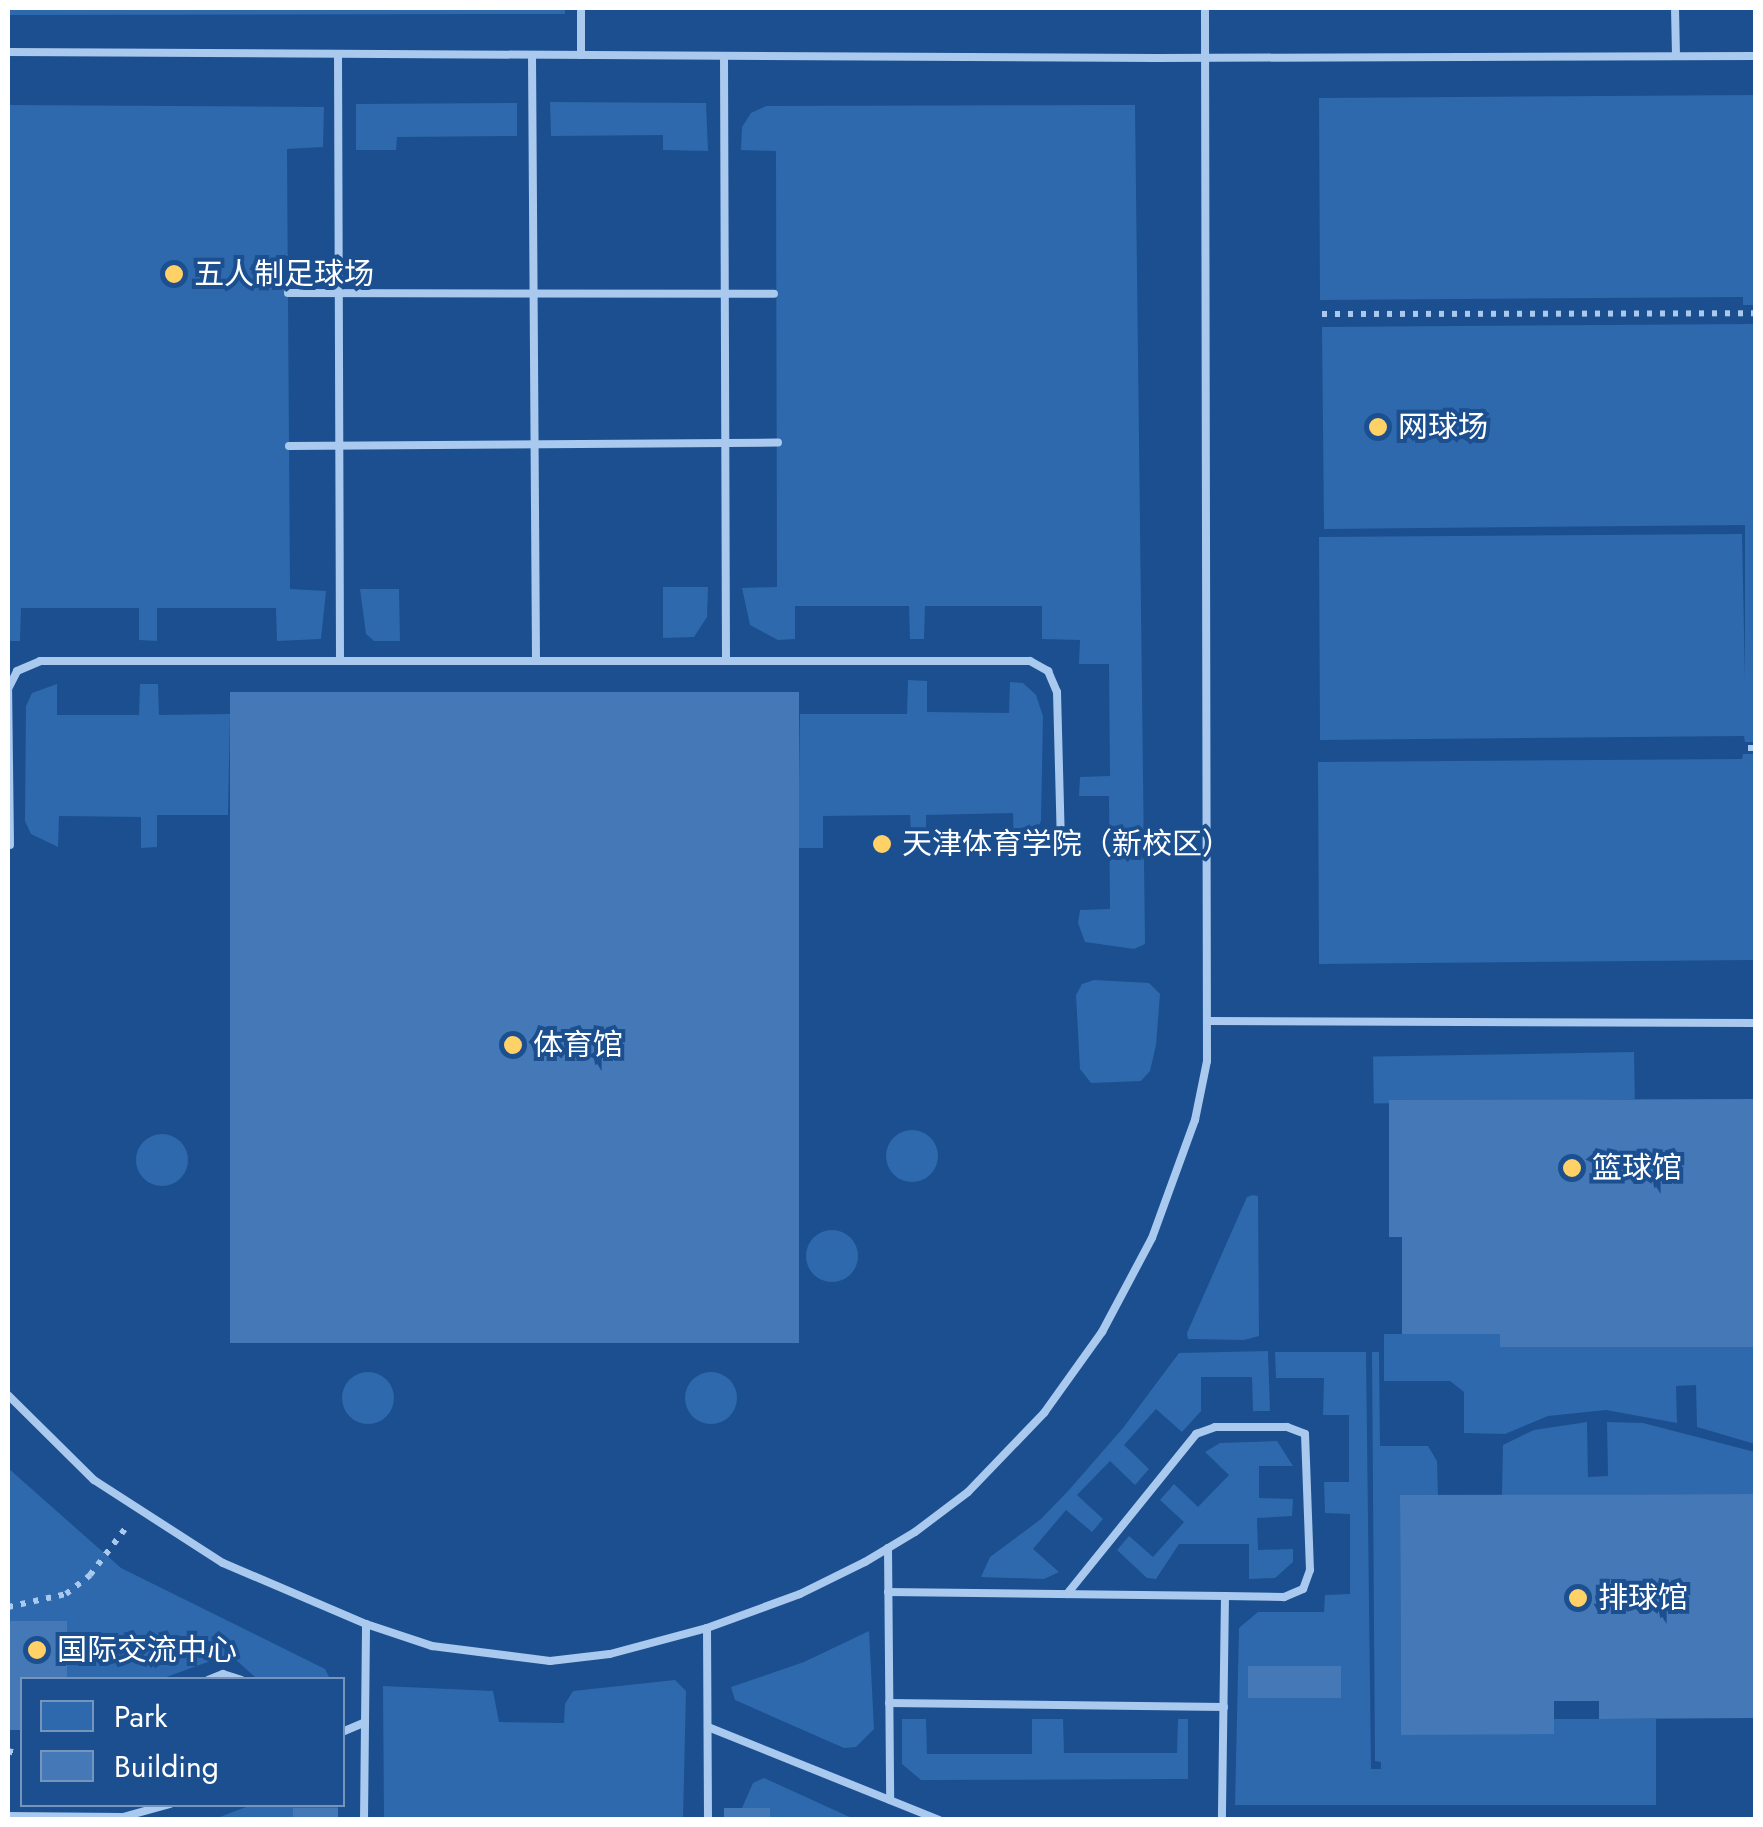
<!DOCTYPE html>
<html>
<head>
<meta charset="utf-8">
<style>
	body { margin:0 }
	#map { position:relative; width:1763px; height:1827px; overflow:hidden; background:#1b4f8f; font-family:Jost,"Noto Sans SC",sans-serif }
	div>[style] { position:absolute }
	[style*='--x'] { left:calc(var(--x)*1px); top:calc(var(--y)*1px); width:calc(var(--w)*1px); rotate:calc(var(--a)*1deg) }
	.green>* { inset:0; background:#2e69ad; transform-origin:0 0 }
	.round { border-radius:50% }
	.building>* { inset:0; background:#4478b7; transform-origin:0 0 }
	.path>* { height:6px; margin-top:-3px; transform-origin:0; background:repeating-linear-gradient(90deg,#a9c9ee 0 5px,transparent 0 13px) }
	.lane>* { height:8px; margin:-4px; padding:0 4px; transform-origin:4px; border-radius:4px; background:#a9c9ee }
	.dots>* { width:28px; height:28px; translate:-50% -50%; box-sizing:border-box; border:5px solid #1b4f8f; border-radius:50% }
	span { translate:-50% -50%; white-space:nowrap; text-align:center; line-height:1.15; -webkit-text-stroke:8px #1b4f8f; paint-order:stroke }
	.poi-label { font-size:30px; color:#fff }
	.left { translate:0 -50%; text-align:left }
	.frame { position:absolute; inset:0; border:10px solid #fff; pointer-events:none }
	.legend { position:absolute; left:20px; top:1677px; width:325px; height:130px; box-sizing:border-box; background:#1b4f8f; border:2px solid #7695bc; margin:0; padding:12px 18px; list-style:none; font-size:30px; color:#fff }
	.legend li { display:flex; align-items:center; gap:20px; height:50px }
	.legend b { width:50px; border:2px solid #7695bc }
</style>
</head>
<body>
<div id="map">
	<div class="green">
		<i style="clip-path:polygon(8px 8px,565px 8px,565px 14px,8px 15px)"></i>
		<i style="clip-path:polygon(1755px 95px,1755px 305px,1743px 305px,1743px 297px,1320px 300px,1319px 98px)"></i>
		<i style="clip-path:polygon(550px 102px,706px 103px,708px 151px,663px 150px,663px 135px,551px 136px)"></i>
		<i style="clip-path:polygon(517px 103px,517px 136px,397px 137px,396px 150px,356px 150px,356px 104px)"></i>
		<i style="clip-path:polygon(8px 105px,324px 107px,323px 147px,287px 149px,290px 589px,326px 591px,321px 639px,277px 641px,276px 608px,157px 608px,157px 641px,139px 640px,139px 608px,21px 608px,20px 641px,8px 641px)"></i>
		<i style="clip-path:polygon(1135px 105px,1145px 944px,1134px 949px,1085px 942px,1078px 923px,1080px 910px,1110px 909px,1109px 796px,1079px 796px,1080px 777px,1110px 776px,1109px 664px,1079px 664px,1080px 640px,1042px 639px,1042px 606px,925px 606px,924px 639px,910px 639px,909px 606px,795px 606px,795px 639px,778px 640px,750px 625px,742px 588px,777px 587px,776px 151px,741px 150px,742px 127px,751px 113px,766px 106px)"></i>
		<i style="clip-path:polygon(1755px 324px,1755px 742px,1745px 742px,1744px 736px,1320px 740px,1319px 537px,1742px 534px,1745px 681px,1745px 525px,1324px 529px,1322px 327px)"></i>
		<i style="clip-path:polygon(663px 587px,708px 587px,707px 617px,694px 637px,663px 638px)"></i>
		<i style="clip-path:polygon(360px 589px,399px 589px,400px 641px,374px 641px,366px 634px)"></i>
		<i style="clip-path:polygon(908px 680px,927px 681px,927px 712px,1009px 713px,1010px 682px,1023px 683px,1036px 695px,1043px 716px,1041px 821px,1036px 831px,1014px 845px,1013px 813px,926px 815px,926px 846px,912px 847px,910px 815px,823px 816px,823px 848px,798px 848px,800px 714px,907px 714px)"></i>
		<i style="clip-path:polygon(57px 684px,57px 715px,139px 715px,140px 684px,158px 684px,159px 715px,230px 714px,228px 815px,157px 815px,157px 847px,141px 848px,141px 817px,59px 816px,58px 847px,31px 834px,25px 821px,26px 706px,32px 693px)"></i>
		<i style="clip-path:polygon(1743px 754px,1755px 754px,1755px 960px,1319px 964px,1318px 762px,1742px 759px)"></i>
		<i style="clip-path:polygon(1094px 980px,1149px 983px,1160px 994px,1156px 1045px,1150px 1071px,1141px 1081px,1091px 1083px,1080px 1069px,1076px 995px,1082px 984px)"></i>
		<i style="left:1634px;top:1052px;width:47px;height:261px;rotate:89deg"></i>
		<i class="round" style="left:886px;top:1130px;width:52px;height:52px"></i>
		<i class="round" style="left:136px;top:1134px;width:52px;height:52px"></i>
		<i style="clip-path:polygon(1253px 1195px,1258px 1196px,1259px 1336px,1244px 1340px,1188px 1339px,1187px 1333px,1247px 1197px)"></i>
		<i class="round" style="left:806px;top:1230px;width:52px;height:52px"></i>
		<i style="clip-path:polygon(1384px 1334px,1500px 1334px,1501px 1347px,1755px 1347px,1755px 1444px,1697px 1427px,1696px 1385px,1676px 1386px,1677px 1423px,1606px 1410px,1548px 1416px,1505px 1434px,1464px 1433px,1464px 1392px,1450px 1381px,1384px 1381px)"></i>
		<i style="clip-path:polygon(1268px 1351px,1270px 1411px,1253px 1411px,1252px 1377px,1201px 1377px,1201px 1411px,1182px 1432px,1156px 1409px,1124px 1445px,1149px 1469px,1135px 1485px,1110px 1461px,1077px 1495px,1103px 1519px,1092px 1532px,1066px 1510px,1033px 1549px,1059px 1572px,1044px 1579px,981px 1577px,990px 1557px,1041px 1519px,1069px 1490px,1123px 1428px,1179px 1353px)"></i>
		<i style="clip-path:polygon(1275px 1352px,1366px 1352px,1371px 1769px,1381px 1769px,1381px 1762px,1375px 1761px,1372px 1352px,1379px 1352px,1380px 1446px,1428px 1446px,1437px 1461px,1438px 1495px,1400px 1496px,1401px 1734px,1554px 1734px,1554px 1719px,1656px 1719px,1656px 1805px,1235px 1805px,1239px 1628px,1258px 1612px,1324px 1612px,1325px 1595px,1350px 1594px,1350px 1514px,1325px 1513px,1324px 1482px,1349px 1482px,1349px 1415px,1323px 1415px,1324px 1378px,1276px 1378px)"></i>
		<i class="round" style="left:685px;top:1372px;width:52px;height:52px"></i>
		<i class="round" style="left:342px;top:1372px;width:52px;height:52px"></i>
		<i style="clip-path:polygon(1587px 1422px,1588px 1477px,1608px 1476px,1607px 1422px,1643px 1423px,1755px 1452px,1755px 1494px,1502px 1495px,1503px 1445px,1534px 1430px)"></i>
		<i style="clip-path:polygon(1277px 1441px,1293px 1466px,1259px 1466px,1259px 1498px,1293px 1499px,1292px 1516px,1257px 1518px,1258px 1550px,1293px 1549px,1293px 1562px,1275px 1578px,1249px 1579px,1249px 1544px,1179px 1544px,1156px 1579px,1147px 1578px,1117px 1550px,1129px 1536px,1153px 1557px,1184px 1522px,1160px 1500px,1174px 1484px,1198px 1507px,1229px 1475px,1205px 1452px,1220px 1443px)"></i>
		<i style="clip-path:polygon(8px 1468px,121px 1568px,325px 1669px,330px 1679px,257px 1679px,235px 1659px,216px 1659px,161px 1679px,22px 1680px,22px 1730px,8px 1730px)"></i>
		<i style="clip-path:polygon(869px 1631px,874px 1729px,856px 1747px,844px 1748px,735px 1700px,731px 1687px,804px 1662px)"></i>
		<i style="clip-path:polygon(675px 1680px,686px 1691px,683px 1819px,384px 1819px,383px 1686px,493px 1691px,499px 1722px,564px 1723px,565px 1704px,573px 1691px)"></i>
		<i style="clip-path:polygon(902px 1719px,926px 1719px,927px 1754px,1032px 1754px,1032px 1719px,1063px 1719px,1064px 1753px,1177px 1753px,1178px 1719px,1188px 1719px,1188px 1779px,921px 1780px,902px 1764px)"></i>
		<i style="clip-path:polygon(764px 1778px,854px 1819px,769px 1819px,769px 1808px,742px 1808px,753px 1783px)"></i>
		<i style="clip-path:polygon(251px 1805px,338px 1805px,338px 1808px,294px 1808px,293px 1819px,212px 1820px)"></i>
	</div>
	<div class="building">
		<i style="left:230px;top:692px;width:569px;height:651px"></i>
		<i style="clip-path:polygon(1756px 1099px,1756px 1347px,1500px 1347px,1500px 1334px,1402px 1334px,1402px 1237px,1389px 1237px,1389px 1100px)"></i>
		<i style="clip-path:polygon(1756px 1494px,1756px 1718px,1599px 1719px,1599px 1701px,1554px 1701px,1554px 1734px,1401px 1735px,1400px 1495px)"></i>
		<i style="clip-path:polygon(8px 1621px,67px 1621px,67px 1680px,22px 1680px,22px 1730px,8px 1730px)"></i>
		<i style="left:1248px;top:1666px;width:93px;height:32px"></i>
		<i style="left:293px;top:1808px;width:45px;height:12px"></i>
		<i style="left:724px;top:1808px;width:46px;height:12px"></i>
	</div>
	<div class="path">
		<i style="--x:1322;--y:314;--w:434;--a:-0.1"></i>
		<i style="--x:1748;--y:748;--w:8;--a:0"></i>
		<i style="--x:8;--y:1607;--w:59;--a:-12.6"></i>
		<i style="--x:66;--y:1594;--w:31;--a:-38"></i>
		<i style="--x:90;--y:1575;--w:63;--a:-52.8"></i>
		<i style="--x:8;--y:1751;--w:15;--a:16"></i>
	</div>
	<div class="lane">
		<i style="--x:581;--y:8;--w:47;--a:90"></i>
		<i style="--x:1675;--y:8;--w:48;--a:88.8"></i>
		<i style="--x:8;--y:52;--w:1149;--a:0.3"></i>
		<i style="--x:1157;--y:58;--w:599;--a:-0.19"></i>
		<i style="--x:338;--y:54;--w:607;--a:89.81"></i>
		<i style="--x:532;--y:55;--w:606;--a:89.62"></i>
		<i style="--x:724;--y:56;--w:605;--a:89.81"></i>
		<i style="--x:288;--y:293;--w:486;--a:0.1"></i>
		<i style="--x:289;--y:446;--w:489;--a:-0.4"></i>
		<i style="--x:10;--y:845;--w:156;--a:-90.7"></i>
		<i style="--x:8;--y:689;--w:20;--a:-63"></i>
		<i style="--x:17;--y:671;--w:25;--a:-23"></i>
		<i style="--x:40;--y:661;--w:990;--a:0"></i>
		<i style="--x:1030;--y:661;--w:21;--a:29"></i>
		<i style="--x:1048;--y:671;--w:23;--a:67"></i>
		<i style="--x:1057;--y:692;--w:152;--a:88.5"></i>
		<i style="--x:1209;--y:1021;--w:547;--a:0.21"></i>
		<i style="--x:8;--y:1395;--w:121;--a:44.7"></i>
		<i style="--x:94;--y:1480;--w:153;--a:32.8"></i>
		<i style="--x:223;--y:1563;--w:155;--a:23.1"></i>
		<i style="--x:366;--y:1624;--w:70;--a:18.4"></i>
		<i style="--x:432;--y:1646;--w:119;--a:7.2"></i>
		<i style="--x:550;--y:1661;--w:60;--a:-6.7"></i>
		<i style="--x:610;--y:1654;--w:100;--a:-15"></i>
		<i style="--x:707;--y:1628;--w:99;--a:-20.1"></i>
		<i style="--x:800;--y:1594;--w:72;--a:-26.2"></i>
		<i style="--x:865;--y:1562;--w:58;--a:-31"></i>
		<i style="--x:915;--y:1532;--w:66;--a:-37"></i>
		<i style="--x:968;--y:1492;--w:110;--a:-46.1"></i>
		<i style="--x:1044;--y:1413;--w:100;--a:-54.4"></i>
		<i style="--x:1102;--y:1332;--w:106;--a:-62"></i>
		<i style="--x:1152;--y:1238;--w:126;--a:-70"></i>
		<i style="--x:1195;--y:1120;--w:60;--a:-78.5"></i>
		<i style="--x:1207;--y:1061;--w:1053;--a:-90.11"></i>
		<i style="--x:888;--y:1548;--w:252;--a:89.5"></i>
		<i style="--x:888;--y:1592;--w:337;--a:0.7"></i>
		<i style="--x:1225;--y:1596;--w:224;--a:90.8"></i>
		<i style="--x:1067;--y:1594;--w:206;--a:-51.1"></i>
		<i style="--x:1196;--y:1434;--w:20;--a:-20"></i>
		<i style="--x:1215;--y:1427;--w:72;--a:0"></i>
		<i style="--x:1287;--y:1427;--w:19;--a:21"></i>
		<i style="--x:1305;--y:1434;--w:136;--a:87.9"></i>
		<i style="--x:1310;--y:1570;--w:20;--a:110"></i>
		<i style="--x:1303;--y:1589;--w:21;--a:157"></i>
		<i style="--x:1284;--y:1597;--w:59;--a:-179"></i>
		<i style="--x:707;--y:1628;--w:192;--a:89.7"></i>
		<i style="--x:208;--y:1680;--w:16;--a:-22"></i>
		<i style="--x:223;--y:1674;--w:19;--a:18"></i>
		<i style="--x:889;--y:1703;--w:335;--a:0.7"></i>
		<i style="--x:708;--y:1727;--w:249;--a:21.9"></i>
		<i style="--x:342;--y:1732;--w:25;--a:-23"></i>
		<i style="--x:8;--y:1816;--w:115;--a:0.5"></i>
		<i style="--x:123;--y:1817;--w:49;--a:-15.5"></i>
		<i style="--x:364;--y:1820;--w:196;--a:-89.4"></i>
	</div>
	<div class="dots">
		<i style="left:174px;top:274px;background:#ffd166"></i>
		<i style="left:1378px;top:427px;background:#ffd166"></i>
		<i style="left:882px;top:844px;background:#ffd166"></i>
		<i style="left:513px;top:1045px;background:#ffd166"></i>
		<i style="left:1572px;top:1168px;background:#ffd166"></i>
		<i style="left:1578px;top:1598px;background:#ffd166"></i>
		<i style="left:37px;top:1650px;background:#ffd166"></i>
	</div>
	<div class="poi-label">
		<span class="left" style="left:194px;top:274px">五人制足球场</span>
		<span class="left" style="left:1398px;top:427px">网球场</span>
		<span class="left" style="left:902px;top:844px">天津体育学院（新校区）</span>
		<span class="left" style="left:533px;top:1045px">体育馆</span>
		<span class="left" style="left:1592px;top:1168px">篮球馆</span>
		<span class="left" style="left:1598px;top:1598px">排球馆</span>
		<span class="left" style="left:57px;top:1650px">国际交流中心</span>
	</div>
	<div class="frame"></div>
	<ul class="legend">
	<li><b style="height:28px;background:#2e69ad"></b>Park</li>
	<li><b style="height:28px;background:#4478b7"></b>Building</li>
	</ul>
</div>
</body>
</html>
